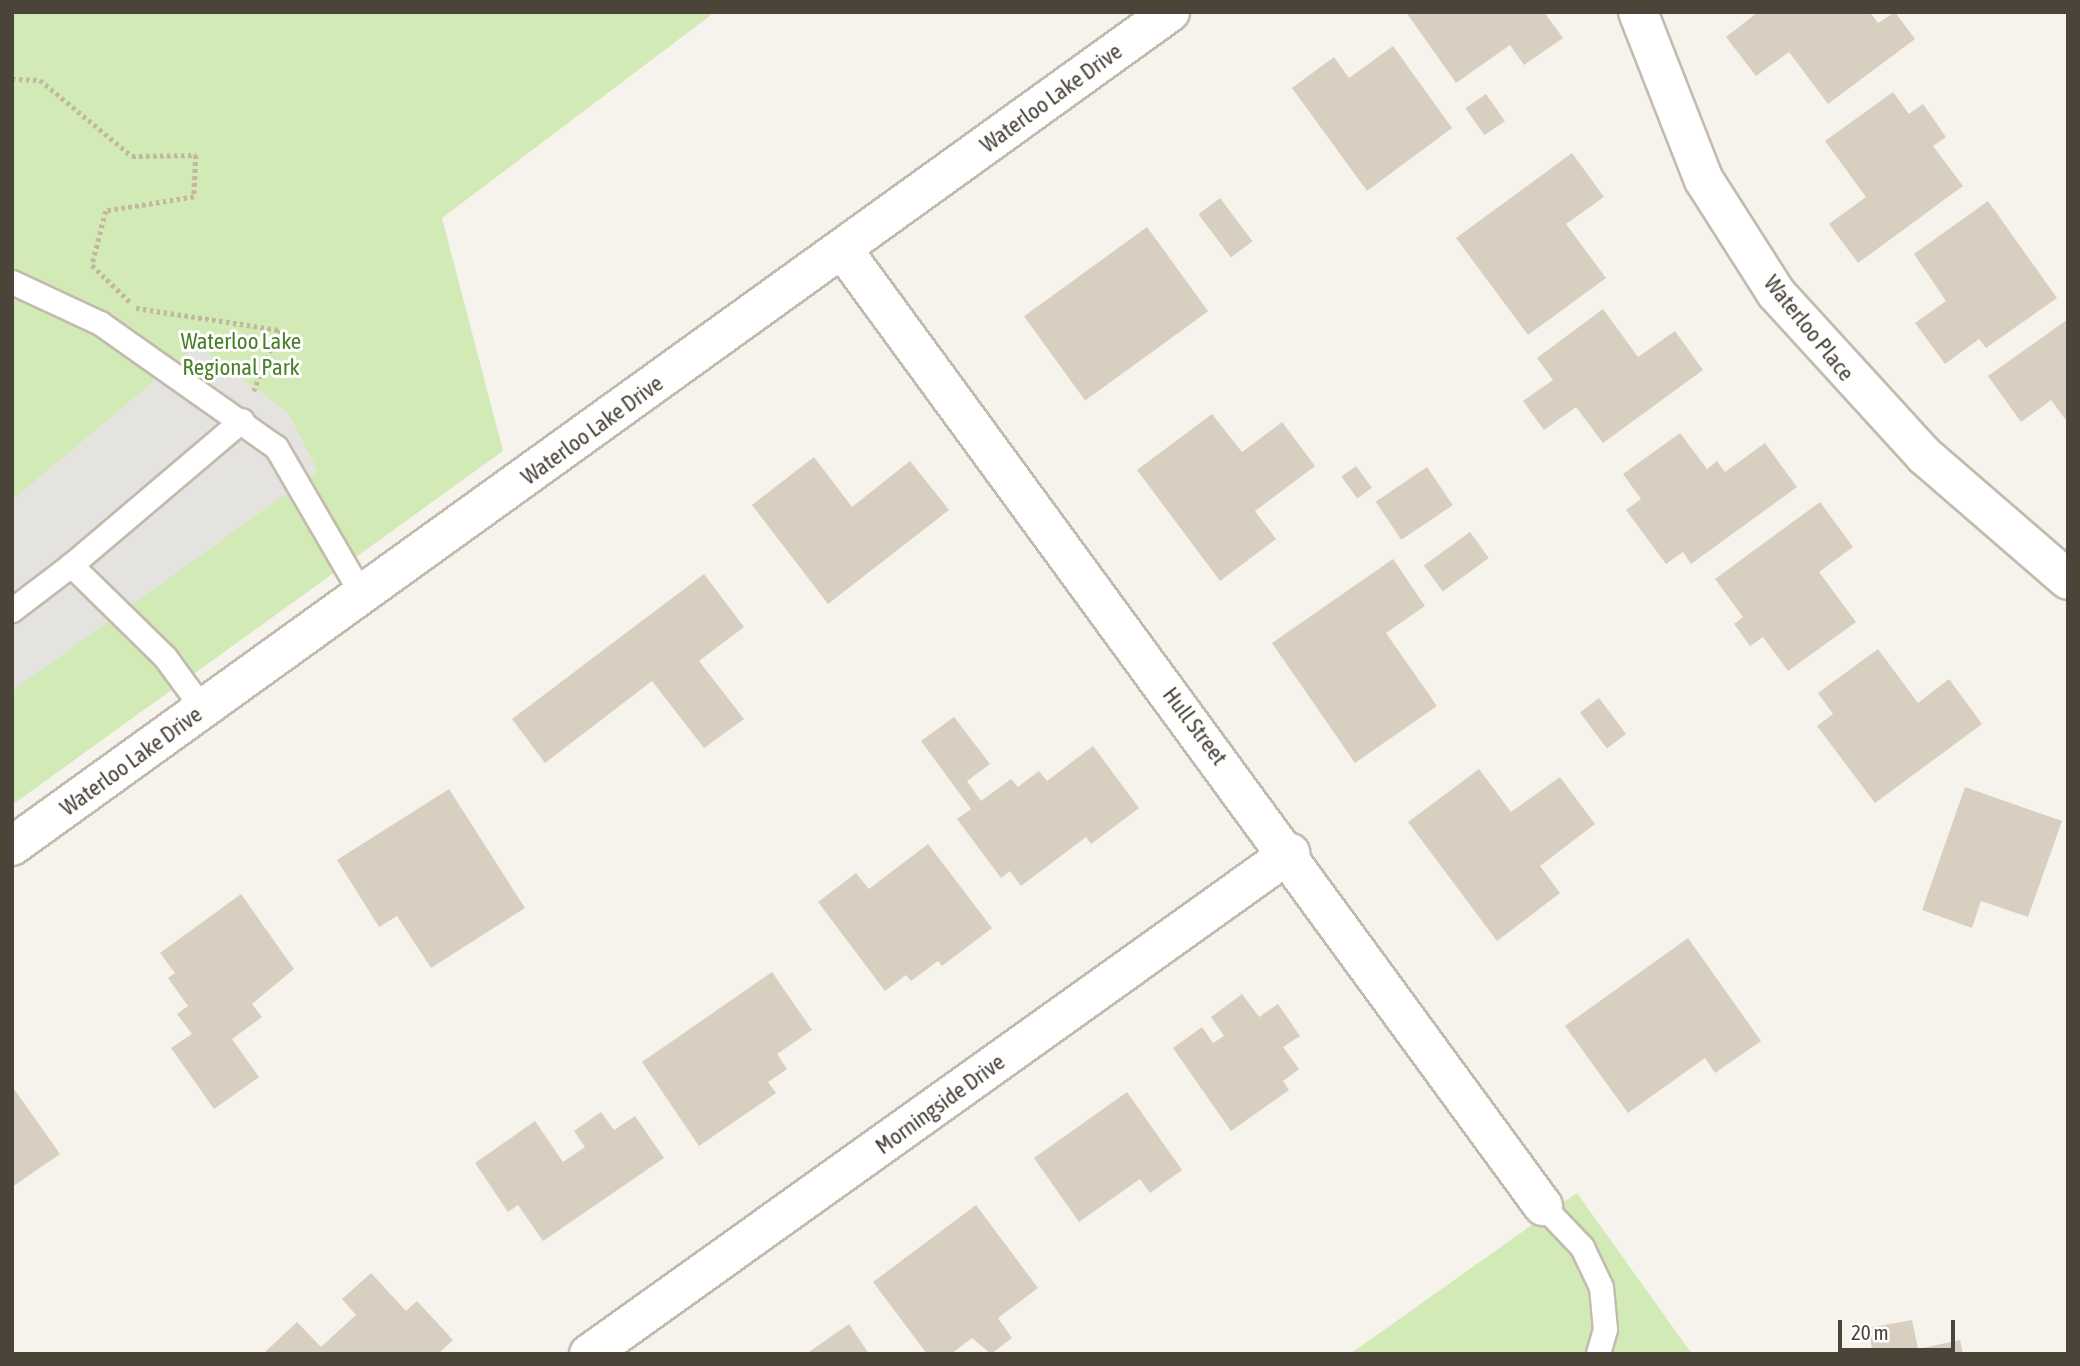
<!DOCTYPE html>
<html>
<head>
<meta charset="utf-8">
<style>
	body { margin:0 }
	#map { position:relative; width:2080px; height:1366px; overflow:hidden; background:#f6f3ec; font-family:"Asap Condensed",sans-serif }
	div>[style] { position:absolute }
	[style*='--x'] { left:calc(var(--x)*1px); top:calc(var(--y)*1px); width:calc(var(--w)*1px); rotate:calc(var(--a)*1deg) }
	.green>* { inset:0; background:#d2eab5 }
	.parking>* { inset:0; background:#e5e3e0 }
	.building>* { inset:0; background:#d8cfc1; transform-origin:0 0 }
	.path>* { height:4.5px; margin-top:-2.25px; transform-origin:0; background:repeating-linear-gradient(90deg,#c4b79f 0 3.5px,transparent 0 7px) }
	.roads { filter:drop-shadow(2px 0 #c2bbae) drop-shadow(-2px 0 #c2bbae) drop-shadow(0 2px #c2bbae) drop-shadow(0 -2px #c2bbae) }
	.service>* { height:23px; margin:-11.5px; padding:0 11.5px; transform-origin:11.5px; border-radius:11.5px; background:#fff }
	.minor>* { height:38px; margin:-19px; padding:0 19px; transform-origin:19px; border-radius:19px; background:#fff }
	span { translate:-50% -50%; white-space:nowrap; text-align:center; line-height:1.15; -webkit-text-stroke:6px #fff; paint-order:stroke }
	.street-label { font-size:23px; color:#4b4439 }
	.park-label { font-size:23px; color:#4a7f2a }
	.frame { position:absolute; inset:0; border:14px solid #4b4439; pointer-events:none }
	.scale { position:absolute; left:1838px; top:1320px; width:117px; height:32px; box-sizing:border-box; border:4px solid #4b4439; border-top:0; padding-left:9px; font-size:21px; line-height:24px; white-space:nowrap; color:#4b4439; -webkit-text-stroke:5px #fff; paint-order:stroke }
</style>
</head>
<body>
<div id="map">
	<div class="green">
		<i style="clip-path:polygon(12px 12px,715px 12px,442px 218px,503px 451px,12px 805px)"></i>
		<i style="clip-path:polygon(1577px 1193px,1692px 1354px,1350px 1354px)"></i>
	</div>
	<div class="parking">
		<i style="clip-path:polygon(197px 345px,288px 412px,318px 471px,12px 691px,12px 500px)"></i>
	</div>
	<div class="building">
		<i style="clip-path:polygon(1406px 12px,1544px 12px,1563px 38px,1524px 65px,1510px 45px,1456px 83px)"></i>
		<i style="clip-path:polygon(1758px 12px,1870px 12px,1878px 23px,1895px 12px,1915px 39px,1828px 104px,1789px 52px,1756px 76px,1726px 37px)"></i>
		<i style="clip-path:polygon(1393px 46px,1452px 128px,1367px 191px,1292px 88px,1334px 57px,1349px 78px)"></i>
		<i style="clip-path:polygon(1893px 92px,1909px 114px,1923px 104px,1946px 137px,1933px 146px,1963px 186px,1858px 263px,1829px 224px,1866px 197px,1825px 141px)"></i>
		<i style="left:1486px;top:94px;width:33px;height:25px;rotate:55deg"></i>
		<i style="clip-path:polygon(1572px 153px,1604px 197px,1566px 224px,1606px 278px,1528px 335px,1456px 238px)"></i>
		<i style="left:1220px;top:198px;width:54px;height:27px;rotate:53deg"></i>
		<i style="clip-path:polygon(1988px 201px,2057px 298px,1986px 348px,1979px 339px,1945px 364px,1915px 323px,1946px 301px,1914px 254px)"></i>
		<i style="left:1147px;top:227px;width:104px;height:152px;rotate:54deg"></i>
		<i style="clip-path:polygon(1603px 309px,1638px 357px,1675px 331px,1703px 370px,1603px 443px,1576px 407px,1544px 430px,1523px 401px,1553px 380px,1537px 358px)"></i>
		<i style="clip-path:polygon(2068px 319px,2068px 423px,2051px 400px,2021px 422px,1988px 376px)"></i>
		<i style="clip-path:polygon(1212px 414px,1242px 452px,1282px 422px,1315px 466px,1255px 511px,1276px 539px,1220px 581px,1137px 470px)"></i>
		<i style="clip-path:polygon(1680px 433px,1707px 469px,1717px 461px,1725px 472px,1765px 443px,1797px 487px,1691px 564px,1683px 552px,1666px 564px,1626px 510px,1641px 499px,1623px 474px)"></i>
		<i style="clip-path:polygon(814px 457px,852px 507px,910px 461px,949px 510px,828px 604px,752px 505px)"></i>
		<i style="left:1356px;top:466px;width:27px;height:18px;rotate:54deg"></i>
		<i style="left:1427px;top:467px;width:46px;height:62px;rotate:56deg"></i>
		<i style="clip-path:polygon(1820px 502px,1853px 547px,1819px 572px,1856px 622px,1788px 671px,1763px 637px,1750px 646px,1734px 624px,1743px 617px,1715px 579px)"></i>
		<i style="left:1470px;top:532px;width:32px;height:57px;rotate:54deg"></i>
		<i style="clip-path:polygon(1393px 559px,1425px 606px,1386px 633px,1437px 706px,1355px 763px,1272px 643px)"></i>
		<i style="clip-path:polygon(704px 574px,744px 627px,699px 661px,744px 719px,704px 748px,652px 681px,545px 763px,512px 719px)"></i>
		<i style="clip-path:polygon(1878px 649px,1918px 703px,1949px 679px,1982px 724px,1875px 803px,1817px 726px,1833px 714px,1818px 693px)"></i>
		<i style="left:1599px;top:698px;width:45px;height:24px;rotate:53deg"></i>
		<i style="clip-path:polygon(954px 717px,990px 764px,967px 781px,981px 801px,1011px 779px,1018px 787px,1039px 771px,1047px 781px,1093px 746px,1139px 808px,1091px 844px,1086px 837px,1021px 886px,1010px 871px,1001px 878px,957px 819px,971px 809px,921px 741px)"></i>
		<i style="clip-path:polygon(1479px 769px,1511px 812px,1560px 777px,1595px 824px,1540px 866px,1560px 893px,1497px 941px,1408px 822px)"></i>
		<i style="clip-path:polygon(1965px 787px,2062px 821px,2028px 917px,1981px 901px,1972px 928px,1922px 910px)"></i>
		<i style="clip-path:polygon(449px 789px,525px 908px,431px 968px,397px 916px,379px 927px,337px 860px)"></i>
		<i style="clip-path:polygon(928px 844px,992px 928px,942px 966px,938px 961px,911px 981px,906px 975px,885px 991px,818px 902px,856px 873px,869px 889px)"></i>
		<i style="clip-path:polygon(241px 894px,294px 969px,252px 1004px,262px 1017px,232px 1039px,259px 1077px,214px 1109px,171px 1048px,192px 1034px,177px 1014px,188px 1006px,168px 978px,175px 973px,160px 953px)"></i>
		<i style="clip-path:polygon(1688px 938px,1761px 1041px,1715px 1073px,1705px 1058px,1628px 1113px,1565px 1026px)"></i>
		<i style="clip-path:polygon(772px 972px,812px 1030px,777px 1054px,787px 1069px,768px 1082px,776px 1093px,699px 1146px,642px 1062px)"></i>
		<i style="clip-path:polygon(1242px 994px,1259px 1017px,1278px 1004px,1300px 1036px,1283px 1047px,1299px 1069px,1283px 1081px,1289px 1090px,1231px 1131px,1173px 1048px,1202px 1027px,1213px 1043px,1224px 1036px,1211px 1017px)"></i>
		<i style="clip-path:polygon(12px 1086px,60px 1154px,12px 1187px)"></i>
		<i style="clip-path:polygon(1127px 1092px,1182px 1170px,1150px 1193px,1140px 1179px,1079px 1222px,1034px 1158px)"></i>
		<i style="clip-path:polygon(601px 1112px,614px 1130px,635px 1116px,664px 1158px,543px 1241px,518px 1205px,508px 1212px,475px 1163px,535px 1121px,563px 1162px,585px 1147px,574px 1131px)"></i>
		<i style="clip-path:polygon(976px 1205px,1038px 1288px,998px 1318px,1012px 1338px,991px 1354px,972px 1338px,951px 1354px,927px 1354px,873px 1282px)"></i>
		<i style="clip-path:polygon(371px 1273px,406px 1311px,417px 1301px,453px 1340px,438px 1354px,265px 1352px,297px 1322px,321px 1347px,356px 1315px,342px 1299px)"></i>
		<i style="clip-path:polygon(1912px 1320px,1918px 1349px,1960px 1340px,1963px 1354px,1873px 1354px,1868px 1328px)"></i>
		<i style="clip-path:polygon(849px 1324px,869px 1354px,806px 1354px)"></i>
	</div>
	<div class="path">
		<i style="--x:12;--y:79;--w:28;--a:2"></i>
		<i style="--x:40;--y:80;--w:119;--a:39.6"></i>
		<i style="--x:132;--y:156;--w:64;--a:-0.9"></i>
		<i style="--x:196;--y:155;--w:42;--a:92.7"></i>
		<i style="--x:194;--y:197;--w:89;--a:171"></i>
		<i style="--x:106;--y:211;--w:56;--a:104.5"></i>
		<i style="--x:92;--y:265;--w:53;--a:44.2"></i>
		<i style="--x:136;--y:308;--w:145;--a:8.7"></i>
		<i style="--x:279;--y:330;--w:66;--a:112.3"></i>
	</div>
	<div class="roads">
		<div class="service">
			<i style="--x:12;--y:282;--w:97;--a:25"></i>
			<i style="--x:100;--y:323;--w:215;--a:35.2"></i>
			<i style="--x:276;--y:447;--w:171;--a:59.8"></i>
			<i style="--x:12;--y:610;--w:74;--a:-37.3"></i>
			<i style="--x:203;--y:709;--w:64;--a:-126.2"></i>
			<i style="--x:165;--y:657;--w:132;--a:-135.6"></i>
			<i style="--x:71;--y:565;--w:224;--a:-40.3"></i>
			<i style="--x:1543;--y:1206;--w:57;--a:46.4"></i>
			<i style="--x:1582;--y:1247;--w:44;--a:64.6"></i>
			<i style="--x:1601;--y:1287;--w:42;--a:84.6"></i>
			<i style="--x:1605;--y:1329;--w:26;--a:106"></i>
		</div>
		<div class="minor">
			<i style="--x:1638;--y:12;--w:180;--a:68.6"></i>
			<i style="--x:1704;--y:180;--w:134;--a:57.5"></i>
			<i style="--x:1776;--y:293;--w:221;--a:47.6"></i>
			<i style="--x:1925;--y:456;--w:189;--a:40.9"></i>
			<i style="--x:843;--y:250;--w:1185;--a:53.79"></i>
			<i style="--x:12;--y:846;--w:1427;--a:-35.76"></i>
			<i style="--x:589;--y:1354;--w:862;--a:-35.55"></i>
		</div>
	</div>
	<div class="street-label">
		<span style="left:1051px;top:98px;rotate:-36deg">Waterloo Lake Drive</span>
		<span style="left:1809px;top:328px;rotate:51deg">Waterloo Place</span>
		<span style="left:592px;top:430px;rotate:-36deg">Waterloo Lake Drive</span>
		<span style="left:1195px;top:726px;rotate:53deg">Hull Street</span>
		<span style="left:131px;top:761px;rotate:-36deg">Waterloo Lake Drive</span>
		<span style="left:940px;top:1104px;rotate:-36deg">Morningside Drive</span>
	</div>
	<div class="park-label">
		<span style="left:241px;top:354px">Waterloo Lake<br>Regional Park</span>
	</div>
	<div class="frame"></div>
	<div class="scale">20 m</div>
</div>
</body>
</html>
